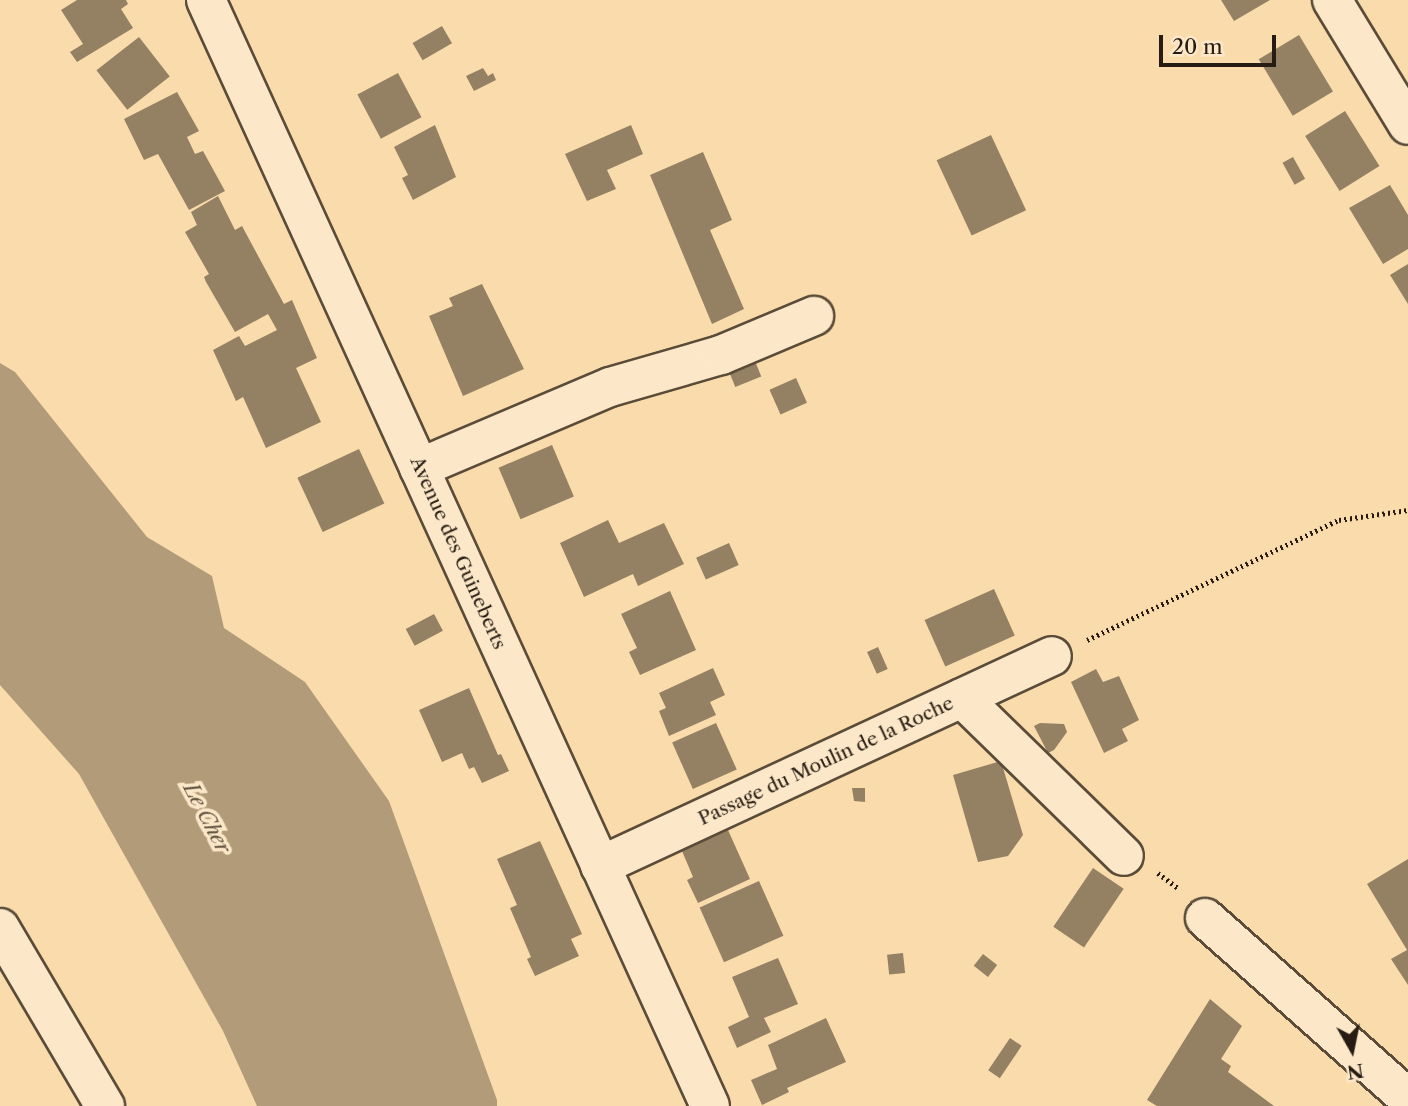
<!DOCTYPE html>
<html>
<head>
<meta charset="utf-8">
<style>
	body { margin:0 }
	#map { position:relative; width:1408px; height:1106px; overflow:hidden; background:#fadcac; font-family:"Libre Caslon Text",serif }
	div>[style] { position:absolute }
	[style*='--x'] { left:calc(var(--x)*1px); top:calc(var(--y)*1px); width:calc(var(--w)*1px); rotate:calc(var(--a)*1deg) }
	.water>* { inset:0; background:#b29b78 }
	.building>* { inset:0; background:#948063; transform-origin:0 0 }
	.path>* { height:4.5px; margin-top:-2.25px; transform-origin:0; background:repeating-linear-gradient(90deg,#261c13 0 2px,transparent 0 5.5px) }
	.roads { filter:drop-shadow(2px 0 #5b4c39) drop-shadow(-2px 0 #5b4c39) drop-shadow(0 2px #5b4c39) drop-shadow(0 -2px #5b4c39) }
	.minor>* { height:38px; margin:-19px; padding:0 19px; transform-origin:19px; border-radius:19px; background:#fce8c9 }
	span { translate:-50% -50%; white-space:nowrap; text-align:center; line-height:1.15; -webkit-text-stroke:7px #fce8c9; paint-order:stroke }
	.street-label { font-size:19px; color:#261c13 }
	.water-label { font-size:21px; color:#5e4f3b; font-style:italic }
	.north { position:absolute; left:1317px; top:1015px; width:70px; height:70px; -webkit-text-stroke:5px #fce8c9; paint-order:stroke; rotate:171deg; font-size:19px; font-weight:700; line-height:28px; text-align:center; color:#261c13 }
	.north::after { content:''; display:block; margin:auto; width:24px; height:32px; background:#261c13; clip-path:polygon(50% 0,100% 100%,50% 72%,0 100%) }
	.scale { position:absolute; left:1159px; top:35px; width:117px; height:32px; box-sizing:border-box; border:4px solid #261c13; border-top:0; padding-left:9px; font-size:21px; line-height:24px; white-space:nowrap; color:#261c13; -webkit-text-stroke:5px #fce8c9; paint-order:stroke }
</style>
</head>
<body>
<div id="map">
	<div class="water">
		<i style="clip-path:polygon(0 363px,15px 372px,147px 537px,212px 576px,224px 628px,305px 682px,389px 801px,497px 1100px,497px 1106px,257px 1106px,223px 1031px,79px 774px,0 685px)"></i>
	</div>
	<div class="building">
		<i style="clip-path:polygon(77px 0,126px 0,128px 4px,121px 9px,133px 28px,77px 62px,70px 52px,83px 44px,61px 10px)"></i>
		<i style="clip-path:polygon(1221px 0,1270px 0,1234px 21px)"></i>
		<i style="left:442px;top:26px;width:20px;height:34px;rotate:60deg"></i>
		<i style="left:1299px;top:35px;width:66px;height:47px;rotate:59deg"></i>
		<i style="left:139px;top:37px;width:50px;height:54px;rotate:52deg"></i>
		<i style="clip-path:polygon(483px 68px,488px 76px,493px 73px,496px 80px,474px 91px,466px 76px)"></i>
		<i style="left:398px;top:73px;width:50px;height:46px;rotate:62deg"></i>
		<i style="clip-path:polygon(177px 92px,199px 131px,187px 137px,195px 154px,203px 151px,225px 191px,189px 210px,158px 154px,144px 160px,124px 119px)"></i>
		<i style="left:1345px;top:111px;width:65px;height:47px;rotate:58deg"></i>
		<i style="clip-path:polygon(435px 125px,456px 177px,413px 200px,402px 178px,408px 175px,394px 147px)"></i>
		<i style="clip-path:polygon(631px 125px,643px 154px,607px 170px,616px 189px,587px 201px,565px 154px)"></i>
		<i style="left:991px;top:135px;width:83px;height:60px;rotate:65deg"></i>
		<i style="clip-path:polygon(703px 152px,732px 220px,710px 230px,744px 309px,712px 324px,650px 175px)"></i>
		<i style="left:1293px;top:157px;width:25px;height:12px;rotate:61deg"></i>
		<i style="clip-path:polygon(1390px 185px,1408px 215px,1408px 249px,1383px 264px,1349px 208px)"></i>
		<i style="clip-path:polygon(218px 196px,235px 230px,242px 226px,284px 304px,292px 300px,317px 358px,296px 368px,321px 422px,266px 448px,243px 397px,236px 401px,213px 350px,239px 336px,245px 346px,277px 330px,268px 314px,235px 332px,206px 282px,204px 277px,209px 274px,185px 232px,197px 225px,191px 212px)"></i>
		<i style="clip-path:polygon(1408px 264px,1408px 304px,1390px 275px)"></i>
		<i style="clip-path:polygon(482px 284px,524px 369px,463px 396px,429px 316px,453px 306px,449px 298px)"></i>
		<i style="left:753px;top:356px;width:22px;height:28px;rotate:68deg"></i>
		<i style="left:796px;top:378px;width:27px;height:29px;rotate:66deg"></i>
		<i style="left:552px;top:445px;width:56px;height:58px;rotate:67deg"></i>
		<i style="left:359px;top:449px;width:60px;height:68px;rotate:65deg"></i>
		<i style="clip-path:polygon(608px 520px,619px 543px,664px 523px,684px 564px,638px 586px,633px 574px,584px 597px,560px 543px)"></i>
		<i style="left:729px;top:543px;width:24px;height:36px;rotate:66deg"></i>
		<i style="left:994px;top:589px;width:51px;height:76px;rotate:66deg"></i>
		<i style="clip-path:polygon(670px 591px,696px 650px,640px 675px,629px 652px,637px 648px,621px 614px)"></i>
		<i style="left:434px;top:614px;width:19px;height:32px;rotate:62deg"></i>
		<i style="left:878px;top:647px;width:24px;height:12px;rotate:66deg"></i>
		<i style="clip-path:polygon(713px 668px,725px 695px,710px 702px,716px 715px,669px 736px,659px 711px,666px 708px,659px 693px)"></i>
		<i style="clip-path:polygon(1096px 669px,1103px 682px,1119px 676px,1139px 720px,1122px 729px,1128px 741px,1104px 753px,1071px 682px)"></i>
		<i style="clip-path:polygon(469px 688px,498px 755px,501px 754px,509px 771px,482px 783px,474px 767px,469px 769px,462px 753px,442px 762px,419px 710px)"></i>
		<i style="left:716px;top:723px;width:51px;height:48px;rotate:66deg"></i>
		<i style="clip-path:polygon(1040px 723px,1064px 724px,1067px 732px,1054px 750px,1048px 753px,1034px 726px)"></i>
		<i style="clip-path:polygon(1001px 761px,1023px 835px,1008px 856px,978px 862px,953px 775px)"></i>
		<i style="clip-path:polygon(852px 788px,865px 788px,865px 802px,854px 801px)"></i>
		<i style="clip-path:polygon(728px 830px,750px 879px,698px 903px,687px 880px,693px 877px,682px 851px)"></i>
		<i style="clip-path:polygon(540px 841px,582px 934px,571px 939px,579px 956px,535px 976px,527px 959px,531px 957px,510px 908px,517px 905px,497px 859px)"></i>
		<i style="clip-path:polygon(1408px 859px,1408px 985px,1391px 959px,1407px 950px,1367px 884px)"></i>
		<i style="left:1093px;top:868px;width:37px;height:71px;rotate:34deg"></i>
		<i style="left:759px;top:881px;width:60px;height:65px;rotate:66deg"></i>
		<i style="left:903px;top:953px;width:20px;height:16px;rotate:84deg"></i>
		<i style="left:983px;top:954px;width:18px;height:15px;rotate:38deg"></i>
		<i style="clip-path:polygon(778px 958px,798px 1004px,764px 1018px,771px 1032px,737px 1048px,728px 1027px,749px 1017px,732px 977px)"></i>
		<i style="clip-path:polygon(1210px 999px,1242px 1026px,1221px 1059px,1231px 1066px,1228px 1072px,1274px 1106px,1157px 1106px,1147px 1100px)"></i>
		<i style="clip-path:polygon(826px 1018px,846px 1062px,787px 1088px,789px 1092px,762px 1105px,751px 1080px,777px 1069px,768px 1045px)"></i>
		<i style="left:1010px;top:1038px;width:14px;height:39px;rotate:34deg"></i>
	</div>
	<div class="path">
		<i style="--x:1087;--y:640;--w:279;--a:-25.5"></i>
		<i style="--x:1339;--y:520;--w:70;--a:-8.2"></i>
		<i style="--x:1158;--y:873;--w:26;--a:37"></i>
	</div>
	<div class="roads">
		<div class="minor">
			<i style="--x:206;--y:0;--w:1215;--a:65.5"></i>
			<i style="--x:1332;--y:0;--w:146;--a:58.7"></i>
			<i style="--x:419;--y:468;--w:207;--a:-23"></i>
			<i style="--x:610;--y:387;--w:116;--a:-16.1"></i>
			<i style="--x:721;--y:355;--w:101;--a:-22.8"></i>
			<i style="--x:962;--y:698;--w:226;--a:44.3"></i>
			<i style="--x:600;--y:866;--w:498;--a:-24.9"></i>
			<i style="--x:1205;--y:918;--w:271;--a:41.6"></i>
			<i style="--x:0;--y:928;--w:207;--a:59.5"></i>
		</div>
	</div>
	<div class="street-label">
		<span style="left:458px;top:553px;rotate:66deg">Avenue des Guineberts</span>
		<span style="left:826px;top:761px;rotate:-25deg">Passage du Moulin de la Roche</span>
	</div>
	<div class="water-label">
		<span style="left:207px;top:818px;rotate:62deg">Le Cher</span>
	</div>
	<div class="north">N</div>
	<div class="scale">20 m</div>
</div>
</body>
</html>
